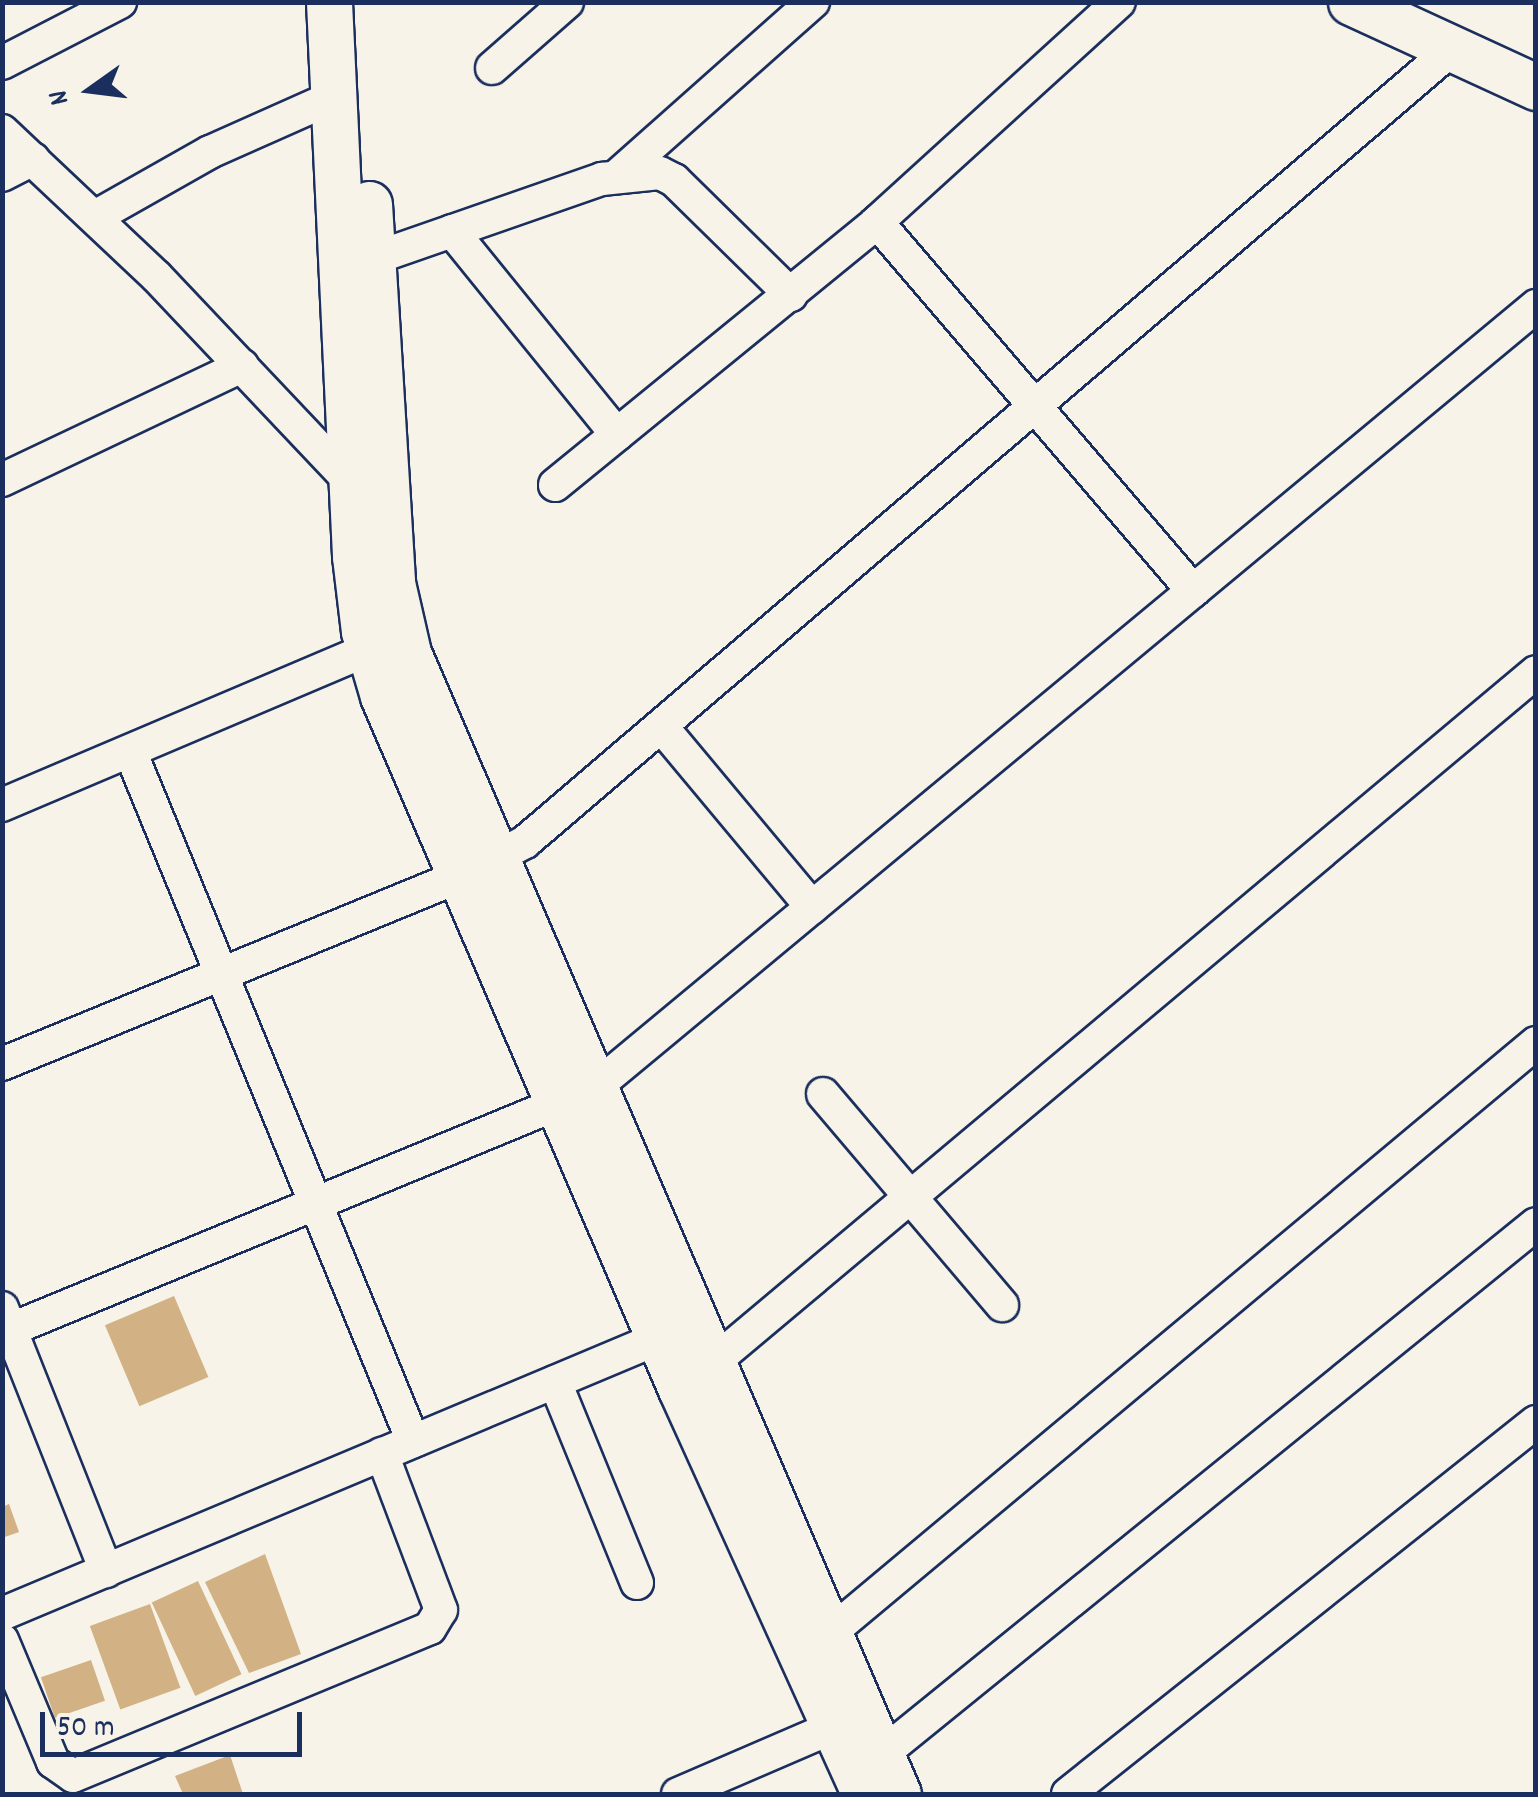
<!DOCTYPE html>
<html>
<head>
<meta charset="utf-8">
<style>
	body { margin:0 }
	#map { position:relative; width:1538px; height:1797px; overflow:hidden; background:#f7f3e8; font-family:Dekko,sans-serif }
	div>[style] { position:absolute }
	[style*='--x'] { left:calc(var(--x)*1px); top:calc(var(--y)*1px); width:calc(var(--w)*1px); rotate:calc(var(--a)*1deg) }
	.building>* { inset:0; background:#d2b285; transform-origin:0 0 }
	.roads { filter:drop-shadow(2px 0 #1b2f5e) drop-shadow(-2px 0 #1b2f5e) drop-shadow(0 2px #1b2f5e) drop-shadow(0 -2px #1b2f5e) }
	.street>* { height:32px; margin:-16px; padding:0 16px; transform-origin:16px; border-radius:16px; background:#f7f3e8 }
	.secondary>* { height:45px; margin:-22.5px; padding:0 22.5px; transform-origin:22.5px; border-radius:22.5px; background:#f7f3e8 }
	span { translate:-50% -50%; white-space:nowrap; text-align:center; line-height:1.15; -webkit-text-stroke:9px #f7f3e8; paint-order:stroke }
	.frame { position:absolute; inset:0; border:5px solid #1b2f5e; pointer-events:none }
	.north { position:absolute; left:40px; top:40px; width:100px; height:100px; -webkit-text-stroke:8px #f7f3e8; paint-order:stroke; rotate:256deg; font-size:28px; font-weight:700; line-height:40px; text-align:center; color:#1b2f5e }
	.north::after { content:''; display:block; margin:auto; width:35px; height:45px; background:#1b2f5e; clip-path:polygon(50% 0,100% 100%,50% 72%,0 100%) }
	.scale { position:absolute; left:40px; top:1712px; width:262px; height:45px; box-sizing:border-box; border:5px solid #1b2f5e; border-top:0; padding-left:12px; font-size:30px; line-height:35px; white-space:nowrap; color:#1b2f5e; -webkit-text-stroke:8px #f7f3e8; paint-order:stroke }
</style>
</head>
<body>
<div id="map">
	<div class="building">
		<i style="left:174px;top:1296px;width:88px;height:75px;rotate:67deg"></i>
		<i style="clip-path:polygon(9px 1504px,19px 1532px,2px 1538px,2px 1507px)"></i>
		<i style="clip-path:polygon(265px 1554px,301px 1654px,249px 1673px,205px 1582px)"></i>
		<i style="left:198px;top:1581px;width:103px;height:51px;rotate:65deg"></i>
		<i style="left:150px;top:1604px;width:89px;height:64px;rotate:70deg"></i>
		<i style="left:91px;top:1660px;width:43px;height:53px;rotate:71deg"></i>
		<i style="clip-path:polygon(230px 1755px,243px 1794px,183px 1794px,175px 1776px)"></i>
	</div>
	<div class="roads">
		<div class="street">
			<i style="--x:2;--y:63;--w:133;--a:-27.3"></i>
			<i style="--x:492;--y:68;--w:100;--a:-41.3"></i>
			<i style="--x:2;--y:131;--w:212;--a:43.3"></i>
			<i style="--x:156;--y:276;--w:285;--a:46.6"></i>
			<i style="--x:2;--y:175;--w:35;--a:-27"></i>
			<i style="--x:618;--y:175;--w:261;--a:-41.6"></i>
			<i style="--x:95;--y:217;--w:132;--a:-29.5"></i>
			<i style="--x:210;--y:152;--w:138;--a:-24"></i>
			<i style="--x:877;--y:222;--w:486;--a:49.4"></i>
			<i style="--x:452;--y:231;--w:262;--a:51"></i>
			<i style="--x:372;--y:259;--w:244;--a:-19.2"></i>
			<i style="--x:602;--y:179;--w:58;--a:-5.9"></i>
			<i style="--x:660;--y:173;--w:16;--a:27"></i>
			<i style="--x:674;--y:180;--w:164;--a:44.5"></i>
			<i style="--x:2;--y:480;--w:266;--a:-25.4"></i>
			<i style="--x:555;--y:485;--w:416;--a:-39.2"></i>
			<i style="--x:877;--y:222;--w:327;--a:-42.3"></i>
			<i style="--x:661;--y:726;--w:236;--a:50.2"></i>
			<i style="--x:130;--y:751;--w:746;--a:67.7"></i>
			<i style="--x:2;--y:805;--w:399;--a:-23"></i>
			<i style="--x:2;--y:1064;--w:494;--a:-22.3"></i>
			<i style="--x:459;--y:877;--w:75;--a:-27.9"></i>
			<i style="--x:525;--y:842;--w:1220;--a:-40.55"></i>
			<i style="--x:823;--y:1094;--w:277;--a:49.7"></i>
			<i style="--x:2;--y:1308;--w:283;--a:68.4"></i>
			<i style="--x:2;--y:1333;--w:639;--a:-22.43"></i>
			<i style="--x:593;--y:1089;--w:1226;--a:-39.7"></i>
			<i style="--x:697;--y:1376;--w:1095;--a:-40"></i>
			<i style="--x:555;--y:1382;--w:217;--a:67.8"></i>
			<i style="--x:2;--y:1614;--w:731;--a:-22.78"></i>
			<i style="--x:830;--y:1633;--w:920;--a:-39.89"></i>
			<i style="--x:2;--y:1640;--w:132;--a:67.3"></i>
			<i style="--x:53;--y:1762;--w:24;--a:35"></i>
			<i style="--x:73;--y:1776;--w:386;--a:-22.5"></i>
			<i style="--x:430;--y:1628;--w:21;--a:-59"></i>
			<i style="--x:441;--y:1610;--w:167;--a:-110.7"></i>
			<i style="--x:881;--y:1755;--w:843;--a:-39.03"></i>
			<i style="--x:678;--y:1794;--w:189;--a:-23.3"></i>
			<i style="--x:1068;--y:1794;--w:598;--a:-38.48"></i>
		</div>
		<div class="secondary">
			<i style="--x:329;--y:2;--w:555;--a:87.31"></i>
			<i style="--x:355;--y:556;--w:76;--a:83.2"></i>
			<i style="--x:364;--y:631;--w:68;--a:73.7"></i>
			<i style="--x:383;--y:696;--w:754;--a:66.73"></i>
			<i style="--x:681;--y:1389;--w:445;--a:65.6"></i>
			<i style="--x:1351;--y:2;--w:204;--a:24.7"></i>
			<i style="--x:369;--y:204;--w:380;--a:86.5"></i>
			<i style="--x:392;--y:583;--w:72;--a:77.1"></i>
			<i style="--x:408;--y:653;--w:1242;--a:66.76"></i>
		</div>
	</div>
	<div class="frame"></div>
	<div class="north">N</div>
	<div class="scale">50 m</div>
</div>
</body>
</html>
